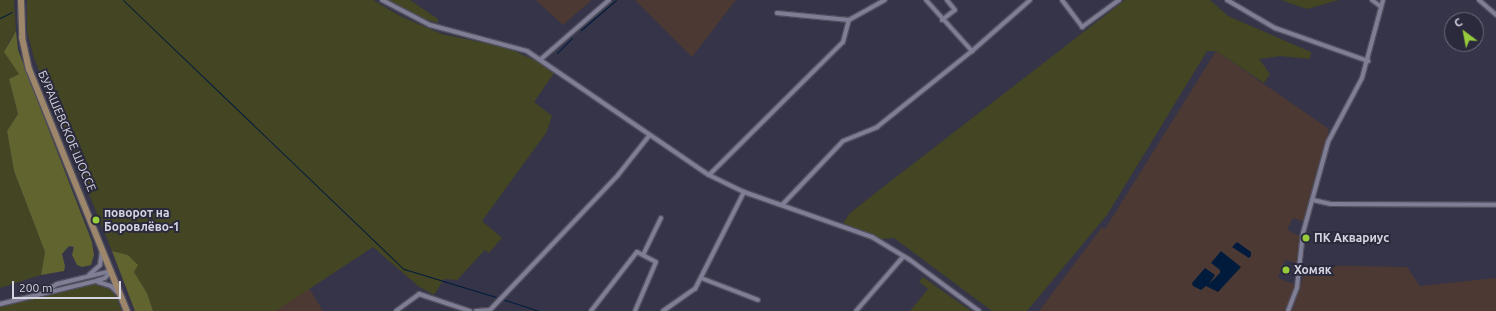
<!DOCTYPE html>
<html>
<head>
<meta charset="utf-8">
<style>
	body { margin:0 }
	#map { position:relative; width:1496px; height:311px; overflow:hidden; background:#353448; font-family:Ubuntu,sans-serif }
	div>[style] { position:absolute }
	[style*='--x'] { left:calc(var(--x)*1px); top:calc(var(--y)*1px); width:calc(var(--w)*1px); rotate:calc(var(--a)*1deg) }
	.industrial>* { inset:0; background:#4d3934 }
	.green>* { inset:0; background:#434523 }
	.forest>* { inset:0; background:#626430 }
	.water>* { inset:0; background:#001b3c }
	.stream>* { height:1px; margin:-0.5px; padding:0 0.5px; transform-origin:0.5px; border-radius:0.5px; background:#001b3c }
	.roads { filter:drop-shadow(1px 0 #515060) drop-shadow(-1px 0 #515060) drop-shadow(0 1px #515060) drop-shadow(0 -1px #515060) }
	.minor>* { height:4px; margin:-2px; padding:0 2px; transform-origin:2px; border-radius:2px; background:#7f7e95 }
	.primary>* { height:6px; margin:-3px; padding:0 3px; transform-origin:3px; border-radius:3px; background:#9d866a }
	.dots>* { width:11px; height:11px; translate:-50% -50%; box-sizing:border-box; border:2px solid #2b2a3d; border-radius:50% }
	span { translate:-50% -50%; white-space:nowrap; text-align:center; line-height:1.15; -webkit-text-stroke:4px #2b2a3d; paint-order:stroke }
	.street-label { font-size:12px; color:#d5d5e1 }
	.poi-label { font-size:12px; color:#d5d5e1; font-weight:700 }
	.left { translate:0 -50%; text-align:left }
	.north { position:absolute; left:1444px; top:12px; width:40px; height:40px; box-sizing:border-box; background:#2b2a3d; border:1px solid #6f6e7f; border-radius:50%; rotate:328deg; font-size:11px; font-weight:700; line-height:16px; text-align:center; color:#d5d5e1 }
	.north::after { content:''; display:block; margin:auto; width:14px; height:18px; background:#96cc3a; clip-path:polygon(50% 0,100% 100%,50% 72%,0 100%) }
	.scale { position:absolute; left:12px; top:281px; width:109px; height:18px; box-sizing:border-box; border:2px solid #d5d5e1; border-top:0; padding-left:5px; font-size:12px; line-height:14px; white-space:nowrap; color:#d5d5e1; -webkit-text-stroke:3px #2b2a3d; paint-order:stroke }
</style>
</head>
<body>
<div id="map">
	<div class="industrial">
		<i style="clip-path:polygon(536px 0,592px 0,563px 25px)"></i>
		<i style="clip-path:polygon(635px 0,736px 0,692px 57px)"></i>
		<i style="clip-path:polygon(1216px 51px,1329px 129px,1304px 222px,1293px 218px,1287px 230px,1301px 237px,1297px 263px,1285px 260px,1278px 278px,1296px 285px,1286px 311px,1039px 311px,1102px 227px,1105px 229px)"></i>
		<i style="clip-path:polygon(1307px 265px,1407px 267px,1420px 286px,1496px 278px,1496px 311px,1292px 311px)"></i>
		<i style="clip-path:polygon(309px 288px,323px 311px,276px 311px)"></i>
	</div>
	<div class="green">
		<i style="clip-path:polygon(0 0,14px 0,16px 31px,8px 43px,19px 75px,9px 79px,18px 114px,7px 131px,14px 171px,45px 252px,41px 275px,0 288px)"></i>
		<i style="clip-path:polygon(27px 0,373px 0,402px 17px,442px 34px,508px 48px,551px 68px,554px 73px,534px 102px,552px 116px,546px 133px,482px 221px,502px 238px,489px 253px,485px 250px,457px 280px,444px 279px,434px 295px,418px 286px,373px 247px,276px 311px,153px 311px,147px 293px,134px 272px,137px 265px,128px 255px,112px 251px,34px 58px,27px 31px)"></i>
		<i style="clip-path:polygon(389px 0,410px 0,438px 19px,438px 23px,412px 15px)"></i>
		<i style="clip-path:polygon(1125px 0,1210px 0,1228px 16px,1311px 52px,1310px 59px,1280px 56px,1259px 59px,1270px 74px,1264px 83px,1216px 51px,1207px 51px,1107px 215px,1027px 311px,992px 311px,894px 238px,882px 239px,843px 223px,850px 213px,887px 184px)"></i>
		<i style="clip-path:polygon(1281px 0,1339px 0,1307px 9px)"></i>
		<i style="clip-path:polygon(923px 277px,971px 311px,910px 311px,928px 289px,919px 282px)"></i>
		<i style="clip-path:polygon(95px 284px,103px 285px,114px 292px,122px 311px,0 311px,0 306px)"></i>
	</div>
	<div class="forest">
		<i style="clip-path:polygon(16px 31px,18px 50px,92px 242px,94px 255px,91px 265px,82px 267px,77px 265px,72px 255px,74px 247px,69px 246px,62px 254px,65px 266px,64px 271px,41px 275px,45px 252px,14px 171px,7px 131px,18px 114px,9px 79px,19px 74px,4px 52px)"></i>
		<i style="clip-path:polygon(112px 251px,128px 255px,138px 265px,134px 272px,147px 293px,153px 311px,135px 311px)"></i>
	</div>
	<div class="water">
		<i style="clip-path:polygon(1237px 242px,1251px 252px,1251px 256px,1249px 258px,1232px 247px)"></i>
		<i style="clip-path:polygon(1221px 251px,1241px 267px,1218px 292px,1206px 286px,1201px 290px,1193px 286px,1192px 283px,1205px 268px,1215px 275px,1209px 284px,1220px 273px,1220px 270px,1211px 263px)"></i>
	</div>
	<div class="stream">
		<i style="--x:123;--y:0;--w:389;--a:43.8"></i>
		<i style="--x:404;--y:269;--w:96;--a:16.9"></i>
		<i style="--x:0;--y:18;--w:13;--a:-27"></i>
		<i style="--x:581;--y:30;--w:46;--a:-40.6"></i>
		<i style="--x:557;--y:53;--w:21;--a:-45"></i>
		<i style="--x:502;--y:299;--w:40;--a:18"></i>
		<i style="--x:593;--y:306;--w:22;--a:-54"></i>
	</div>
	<div class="roads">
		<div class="minor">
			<i style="--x:382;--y:0;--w:54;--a:27.5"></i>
			<i style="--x:430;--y:25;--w:100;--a:15"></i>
			<i style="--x:527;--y:51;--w:220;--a:34.3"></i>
			<i style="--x:709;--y:175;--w:39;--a:26"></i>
			<i style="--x:744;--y:192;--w:136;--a:19.4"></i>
			<i style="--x:872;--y:237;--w:44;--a:31.2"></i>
			<i style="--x:910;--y:260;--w:86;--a:36.5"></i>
			<i style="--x:926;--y:0;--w:69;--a:48"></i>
			<i style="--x:972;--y:51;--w:77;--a:-41.3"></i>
			<i style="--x:1062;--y:0;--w:34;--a:53"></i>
			<i style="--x:1082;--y:27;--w:46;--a:-36.1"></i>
			<i style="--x:1227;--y:0;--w:56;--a:30.3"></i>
			<i style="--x:1275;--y:28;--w:99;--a:19.5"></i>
			<i style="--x:1372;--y:0;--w:10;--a:37"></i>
			<i style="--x:1479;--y:0;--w:23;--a:41"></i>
			<i style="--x:777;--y:13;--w:72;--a:5.6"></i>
			<i style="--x:942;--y:20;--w:16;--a:-38"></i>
			<i style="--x:955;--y:10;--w:13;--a:-129"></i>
			<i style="--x:541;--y:59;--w:90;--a:-40.9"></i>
			<i style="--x:709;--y:175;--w:189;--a:-44.8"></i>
			<i style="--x:843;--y:42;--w:23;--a:-75"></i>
			<i style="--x:849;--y:20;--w:41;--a:-29.1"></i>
			<i style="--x:1313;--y:200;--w:18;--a:13"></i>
			<i style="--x:1331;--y:204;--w:165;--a:0.3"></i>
			<i style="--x:782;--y:205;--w:88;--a:-46.4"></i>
			<i style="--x:843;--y:141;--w:37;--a:-22"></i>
			<i style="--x:877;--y:127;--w:122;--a:-38.7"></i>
			<i style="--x:643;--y:255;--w:41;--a:-64.1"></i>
			<i style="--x:89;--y:275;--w:15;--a:-42"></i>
			<i style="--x:100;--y:265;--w:14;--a:-82"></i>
			<i style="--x:701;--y:278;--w:61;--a:21.1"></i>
			<i style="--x:98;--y:282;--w:14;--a:17"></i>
			<i style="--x:111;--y:286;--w:10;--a:45"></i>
			<i style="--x:45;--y:291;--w:14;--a:-30"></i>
			<i style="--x:57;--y:284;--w:56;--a:-13.5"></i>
			<i style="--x:0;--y:304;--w:99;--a:-13.5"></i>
			<i style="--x:96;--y:281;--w:9;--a:-18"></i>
			<i style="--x:105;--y:278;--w:9;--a:-49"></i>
			<i style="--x:396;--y:311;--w:29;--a:-36"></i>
			<i style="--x:419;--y:294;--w:54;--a:18.4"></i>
			<i style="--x:476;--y:311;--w:14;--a:-4"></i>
			<i style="--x:490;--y:310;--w:186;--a:-46.5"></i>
			<i style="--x:618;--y:175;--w:50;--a:-51.5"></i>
			<i style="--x:591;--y:311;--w:75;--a:-52.1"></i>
			<i style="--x:637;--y:252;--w:21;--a:28"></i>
			<i style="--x:656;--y:262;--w:53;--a:113.2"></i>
			<i style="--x:663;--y:311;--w:39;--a:-35"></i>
			<i style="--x:695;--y:289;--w:109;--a:-63.2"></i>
			<i style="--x:856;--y:311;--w:72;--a:-49"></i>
			<i style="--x:1288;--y:311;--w:26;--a:-69"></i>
			<i style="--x:1297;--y:287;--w:54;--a:-83.7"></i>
			<i style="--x:1303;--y:233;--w:94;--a:-74.6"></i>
			<i style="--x:1328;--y:142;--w:72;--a:-62"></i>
			<i style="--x:1362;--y:78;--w:81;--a:-74.9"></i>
		</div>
		<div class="primary">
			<i style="--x:21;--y:0;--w:37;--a:88"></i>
			<i style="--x:22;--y:37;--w:33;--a:78"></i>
			<i style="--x:29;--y:69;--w:261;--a:68"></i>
		</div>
	</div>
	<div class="dots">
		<i style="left:96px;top:220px;background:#96cc3a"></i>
		<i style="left:1306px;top:238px;background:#96cc3a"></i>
		<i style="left:1286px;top:270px;background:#96cc3a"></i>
	</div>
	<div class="street-label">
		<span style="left:67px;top:131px;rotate:67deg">БУРАШЕВСКОЕ ШОССЕ</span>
	</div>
	<div class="poi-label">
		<span class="left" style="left:104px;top:220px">поворот на<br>Боровлёво-1</span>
		<span class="left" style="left:1314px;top:238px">ПК Аквариус</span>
		<span class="left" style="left:1294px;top:270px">Хомяк</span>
	</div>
	<div class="north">С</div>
	<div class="scale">200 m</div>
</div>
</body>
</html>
